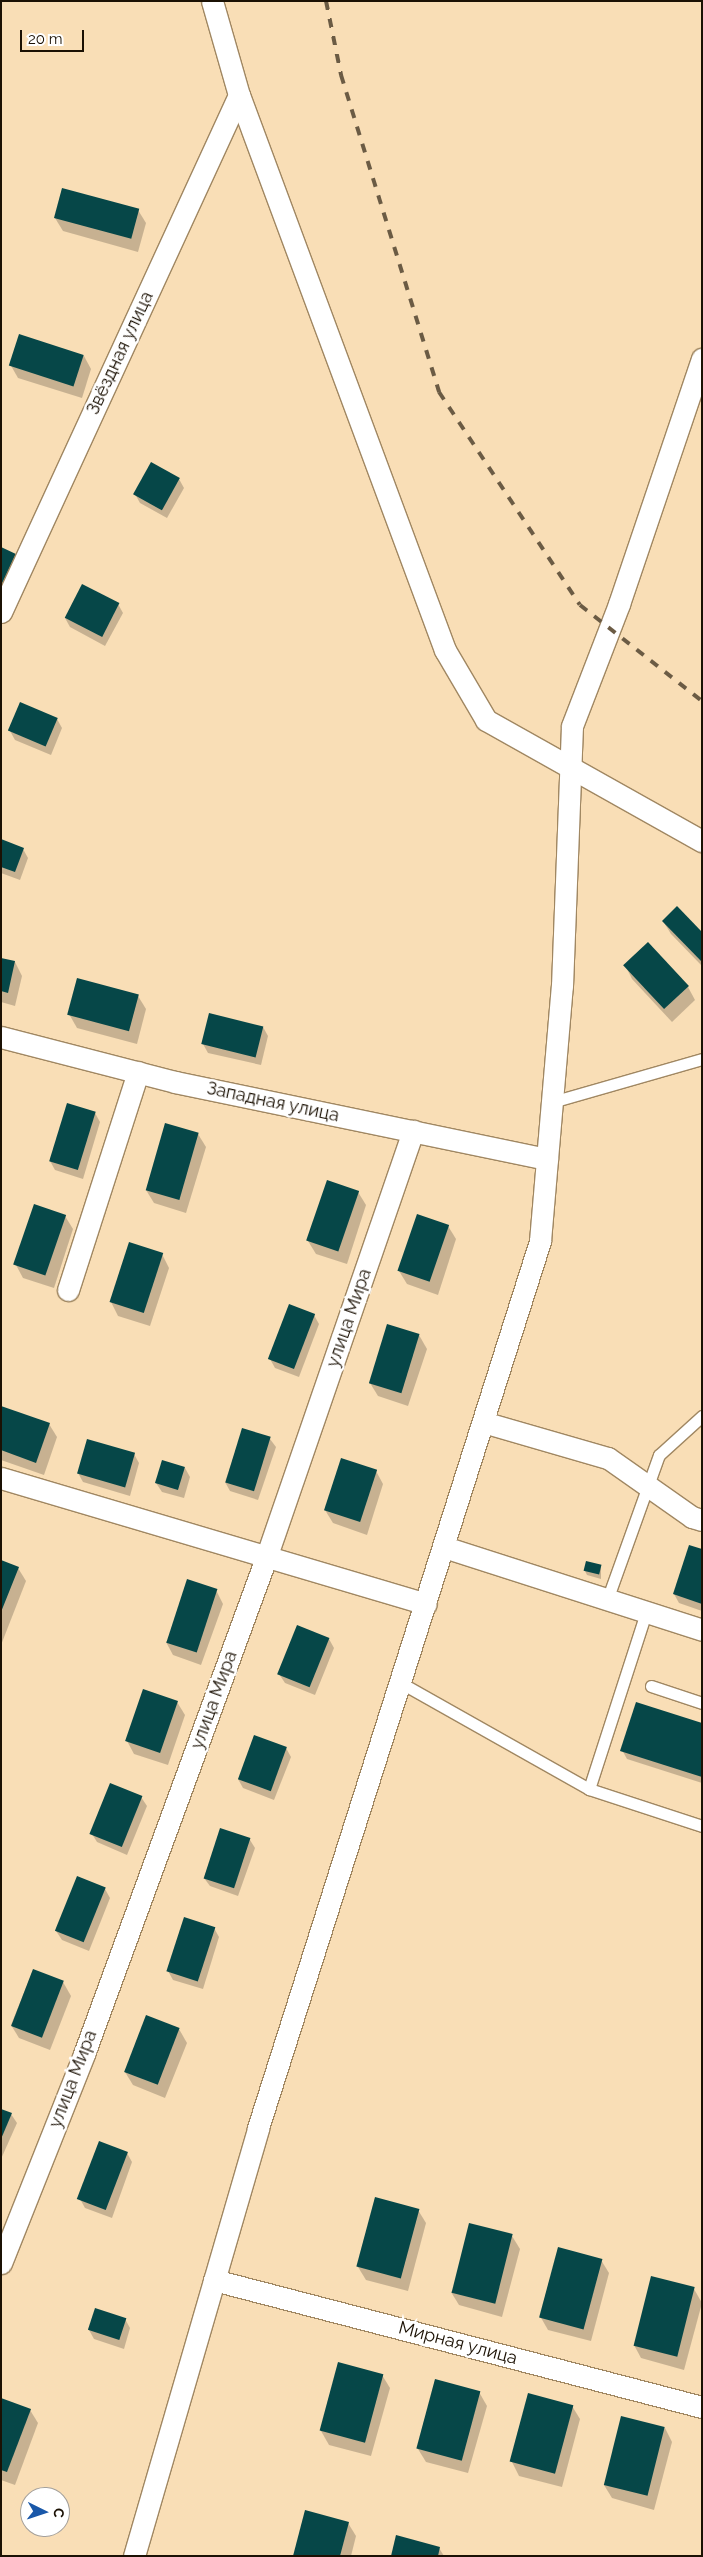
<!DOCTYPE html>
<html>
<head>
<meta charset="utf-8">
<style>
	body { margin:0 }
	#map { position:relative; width:703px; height:2557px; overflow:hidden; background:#f9deb6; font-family:Raleway,sans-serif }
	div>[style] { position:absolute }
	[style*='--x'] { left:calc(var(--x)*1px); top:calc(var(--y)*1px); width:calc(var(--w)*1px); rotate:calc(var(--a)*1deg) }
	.shadow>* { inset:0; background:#0003 }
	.building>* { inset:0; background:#064748; transform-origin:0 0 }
	.roads { filter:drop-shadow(1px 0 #a08762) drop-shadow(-1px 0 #a08762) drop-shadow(0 1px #a08762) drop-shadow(0 -1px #a08762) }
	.service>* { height:11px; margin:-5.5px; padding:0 5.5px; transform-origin:5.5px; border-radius:5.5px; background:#fff }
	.minor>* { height:21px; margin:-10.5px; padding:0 10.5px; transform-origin:10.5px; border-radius:10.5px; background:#fff }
	.rail>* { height:4px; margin-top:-2px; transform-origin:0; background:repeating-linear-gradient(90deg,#6b5b44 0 9px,transparent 0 18px) }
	span { translate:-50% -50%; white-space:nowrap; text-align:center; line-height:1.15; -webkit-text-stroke:5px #fff; paint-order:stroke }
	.street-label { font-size:18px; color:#1b1104 }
	.frame { position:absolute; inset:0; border:2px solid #1b1104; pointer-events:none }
	.north { position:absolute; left:20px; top:2487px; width:50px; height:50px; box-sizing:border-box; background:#fff; border:1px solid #a4a09b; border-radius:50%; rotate:94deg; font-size:14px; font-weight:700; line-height:20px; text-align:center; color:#1b1104 }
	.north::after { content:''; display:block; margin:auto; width:18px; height:22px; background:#1a58a9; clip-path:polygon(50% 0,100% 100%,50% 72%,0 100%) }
	.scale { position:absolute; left:20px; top:30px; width:64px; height:22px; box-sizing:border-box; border:2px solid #1b1104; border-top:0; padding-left:6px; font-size:15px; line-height:18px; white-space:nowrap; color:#1b1104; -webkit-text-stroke:4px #fff; paint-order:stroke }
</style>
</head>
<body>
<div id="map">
	<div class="shadow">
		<i style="clip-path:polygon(138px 210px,146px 223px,138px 252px,63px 231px,55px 218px)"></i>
		<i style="clip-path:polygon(84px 356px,91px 369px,82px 398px,18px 378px,10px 364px)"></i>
		<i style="clip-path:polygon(179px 479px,184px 488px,167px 518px,140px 503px,135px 494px)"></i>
		<i style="clip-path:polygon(118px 604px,123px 613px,105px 646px,70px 627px,65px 618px)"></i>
		<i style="clip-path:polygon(57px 719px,62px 728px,51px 755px,15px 740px,10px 731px)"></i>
		<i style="clip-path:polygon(1px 841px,23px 849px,28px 858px,20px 880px,1px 873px)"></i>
		<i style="clip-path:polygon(663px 921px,702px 934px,702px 966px,671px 934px)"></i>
		<i style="clip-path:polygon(1px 959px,15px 962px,22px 976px,15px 1006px,1px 1002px)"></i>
		<i style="clip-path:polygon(625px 965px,688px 987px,695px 1000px,672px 1022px,632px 979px)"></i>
		<i style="clip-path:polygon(138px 996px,146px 1009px,137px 1044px,77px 1028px,69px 1014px)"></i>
		<i style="clip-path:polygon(263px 1027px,268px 1036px,261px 1065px,208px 1053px,203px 1044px)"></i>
		<i style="clip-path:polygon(95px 1113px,100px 1122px,83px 1179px,55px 1170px,50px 1161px)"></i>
		<i style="clip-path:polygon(198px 1134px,206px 1147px,186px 1213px,154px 1203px,146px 1190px)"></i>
		<i style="clip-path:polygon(358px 1192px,366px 1205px,347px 1264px,316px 1254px,308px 1241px)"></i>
		<i style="clip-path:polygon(65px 1216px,73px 1229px,54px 1288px,23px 1278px,16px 1265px)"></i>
		<i style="clip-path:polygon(448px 1226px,456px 1239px,438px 1295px,407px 1284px,399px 1271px)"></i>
		<i style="clip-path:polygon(162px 1254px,169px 1268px,150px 1326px,118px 1316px,111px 1302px)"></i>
		<i style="clip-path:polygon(314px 1315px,319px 1324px,299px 1377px,275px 1368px,270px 1359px)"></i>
		<i style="clip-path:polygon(419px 1335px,427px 1349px,408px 1406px,378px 1396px,370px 1383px)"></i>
		<i style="clip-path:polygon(1px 1407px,49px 1424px,57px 1437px,44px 1475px,1px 1460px)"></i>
		<i style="clip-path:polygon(243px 1429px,270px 1439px,276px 1447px,258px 1500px,230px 1491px,225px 1482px)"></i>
		<i style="clip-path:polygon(134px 1454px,139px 1463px,130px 1496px,83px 1482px,78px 1473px)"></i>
		<i style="clip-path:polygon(185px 1468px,190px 1477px,184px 1498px,162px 1492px,156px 1483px)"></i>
		<i style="clip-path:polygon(376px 1471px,383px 1484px,367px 1535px,333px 1523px,325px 1510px)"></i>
		<i style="clip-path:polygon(702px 1550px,702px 1611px,679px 1603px,674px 1594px)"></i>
		<i style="clip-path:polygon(1px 1561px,18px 1568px,26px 1581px,1px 1645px)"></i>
		<i style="clip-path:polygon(601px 1566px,601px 1579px,587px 1575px,585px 1571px)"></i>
		<i style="clip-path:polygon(216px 1590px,223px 1604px,201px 1665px,173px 1655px,166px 1642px)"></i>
		<i style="clip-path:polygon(297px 1627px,329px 1639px,334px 1648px,315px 1695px,285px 1683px,279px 1674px)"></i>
		<i style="clip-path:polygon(177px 1702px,185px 1715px,168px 1765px,134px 1754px,127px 1741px)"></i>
		<i style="clip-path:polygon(702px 1724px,702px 1783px,627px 1759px,622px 1750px)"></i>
		<i style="clip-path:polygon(286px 1748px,291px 1757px,274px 1800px,243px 1788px,238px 1779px)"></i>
		<i style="clip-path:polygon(141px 1797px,147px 1806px,127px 1855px,97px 1842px,92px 1834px)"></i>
		<i style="clip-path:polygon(221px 1830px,250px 1840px,255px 1848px,238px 1896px,210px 1886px,204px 1878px)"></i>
		<i style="clip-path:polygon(105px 1889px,110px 1898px,89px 1951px,62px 1940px,56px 1931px)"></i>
		<i style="clip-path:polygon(214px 1928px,219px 1937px,203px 1989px,173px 1980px,168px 1971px)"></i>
		<i style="clip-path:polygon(33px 1970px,63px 1982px,71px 1996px,50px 2050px,19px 2038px,11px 2025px)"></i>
		<i style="clip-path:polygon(179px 2029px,187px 2043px,165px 2098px,133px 2085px,125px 2072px)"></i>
		<i style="clip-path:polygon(1px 2110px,11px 2114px,17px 2123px,1px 2159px)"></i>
		<i style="clip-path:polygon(127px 2153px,132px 2162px,112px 2218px,85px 2208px,80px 2199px)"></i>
		<i style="clip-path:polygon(418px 2210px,426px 2223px,408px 2291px,366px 2280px,358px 2267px)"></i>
		<i style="clip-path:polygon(512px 2236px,520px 2249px,502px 2317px,459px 2305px,451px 2292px)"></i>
		<i style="clip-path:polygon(601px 2260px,609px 2273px,591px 2341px,548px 2330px,540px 2316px)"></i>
		<i style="clip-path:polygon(694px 2289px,702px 2303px,684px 2370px,641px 2358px,634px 2345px)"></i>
		<i style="clip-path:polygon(125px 2319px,130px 2328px,124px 2349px,94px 2339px,89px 2330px)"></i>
		<i style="clip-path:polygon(339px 2363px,382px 2375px,390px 2388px,371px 2456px,329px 2445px,321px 2431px)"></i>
		<i style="clip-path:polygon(479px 2392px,487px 2406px,468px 2473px,426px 2462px,418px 2449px)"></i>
		<i style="clip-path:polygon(1px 2399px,30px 2410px,38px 2423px,15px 2485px,1px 2480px)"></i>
		<i style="clip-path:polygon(572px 2406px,580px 2419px,562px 2487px,519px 2476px,512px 2462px)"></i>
		<i style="clip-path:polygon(665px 2428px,672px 2442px,654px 2510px,612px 2498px,604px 2485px)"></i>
		<i style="clip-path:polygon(348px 2523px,356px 2536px,351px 2556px,294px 2556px)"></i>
		<i style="clip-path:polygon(439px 2548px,444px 2556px,392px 2556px)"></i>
	</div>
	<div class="building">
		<i style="left:62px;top:188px;width:80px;height:31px;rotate:15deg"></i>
		<i style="left:19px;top:334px;width:68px;height:33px;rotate:18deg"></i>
		<i style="left:151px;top:462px;width:33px;height:37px;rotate:29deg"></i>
		<i style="clip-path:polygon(1px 547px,18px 555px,1px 591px)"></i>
		<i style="left:82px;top:584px;width:42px;height:38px;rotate:27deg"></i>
		<i style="left:20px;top:702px;width:41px;height:31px;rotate:23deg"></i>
		<i style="clip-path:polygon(1px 839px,24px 848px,15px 872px,1px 867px)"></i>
		<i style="clip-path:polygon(677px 906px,702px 932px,702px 962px,662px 921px)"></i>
		<i style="left:648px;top:942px;width:60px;height:34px;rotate:47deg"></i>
		<i style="clip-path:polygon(1px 958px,15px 961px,8px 993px,1px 991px)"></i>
		<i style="left:77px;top:978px;width:64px;height:38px;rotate:15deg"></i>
		<i style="left:209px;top:1013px;width:56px;height:32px;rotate:14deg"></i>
		<i style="left:67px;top:1103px;width:30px;height:61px;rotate:17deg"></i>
		<i style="left:165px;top:1123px;width:35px;height:70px;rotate:16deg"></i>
		<i style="left:327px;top:1180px;width:34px;height:64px;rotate:19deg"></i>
		<i style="left:34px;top:1204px;width:34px;height:64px;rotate:19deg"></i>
		<i style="left:417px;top:1214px;width:34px;height:60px;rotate:19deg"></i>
		<i style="left:129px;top:1242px;width:36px;height:63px;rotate:18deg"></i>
		<i style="left:289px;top:1304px;width:28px;height:59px;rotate:21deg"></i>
		<i style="left:387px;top:1324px;width:34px;height:62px;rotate:17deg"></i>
		<i style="clip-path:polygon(1px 1406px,50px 1423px,36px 1463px,1px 1450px)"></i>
		<i style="left:242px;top:1428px;width:30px;height:57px;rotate:17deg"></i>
		<i style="left:87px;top:1439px;width:50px;height:36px;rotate:16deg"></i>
		<i style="left:341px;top:1458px;width:38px;height:55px;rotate:18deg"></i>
		<i style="left:162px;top:1460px;width:24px;height:24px;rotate:17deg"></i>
		<i style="clip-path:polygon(689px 1545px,702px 1549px,702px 1604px,673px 1594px)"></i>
		<i style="clip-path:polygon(1px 1560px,19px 1567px,1px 1612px)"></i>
		<i style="left:586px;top:1561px;width:16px;height:10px;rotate:14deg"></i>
		<i style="left:187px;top:1579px;width:32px;height:67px;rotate:18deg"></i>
		<i style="left:297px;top:1625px;width:35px;height:53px;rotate:22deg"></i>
		<i style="left:143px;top:1689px;width:37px;height:55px;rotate:19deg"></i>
		<i style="clip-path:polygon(636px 1702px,702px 1723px,702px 1777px,620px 1751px)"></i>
		<i style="left:254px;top:1735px;width:35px;height:47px;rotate:20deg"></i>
		<i style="left:110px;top:1783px;width:35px;height:55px;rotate:22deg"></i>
		<i style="left:220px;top:1828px;width:32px;height:53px;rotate:18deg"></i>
		<i style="left:77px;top:1876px;width:31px;height:59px;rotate:22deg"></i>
		<i style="left:184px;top:1917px;width:33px;height:57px;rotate:18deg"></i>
		<i style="left:33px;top:1969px;width:33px;height:61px;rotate:21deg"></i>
		<i style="left:146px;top:2015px;width:36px;height:61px;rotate:21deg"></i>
		<i style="clip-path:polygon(1px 2109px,12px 2113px,1px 2139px)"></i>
		<i style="left:99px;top:2141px;width:31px;height:62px;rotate:21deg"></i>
		<i style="left:375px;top:2197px;width:46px;height:72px;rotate:15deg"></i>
		<i style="left:469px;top:2223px;width:45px;height:72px;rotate:14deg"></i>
		<i style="left:558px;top:2247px;width:46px;height:73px;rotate:15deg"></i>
		<i style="left:651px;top:2276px;width:45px;height:72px;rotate:14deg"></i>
		<i style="left:95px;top:2308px;width:33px;height:23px;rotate:18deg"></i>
		<i style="left:338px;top:2362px;width:47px;height:71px;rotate:15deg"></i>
		<i style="left:435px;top:2379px;width:47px;height:72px;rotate:15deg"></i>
		<i style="left:528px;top:2393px;width:47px;height:71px;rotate:15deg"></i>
		<i style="clip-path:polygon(1px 2398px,31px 2409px,7px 2472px,1px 2470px)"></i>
		<i style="left:621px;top:2416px;width:45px;height:71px;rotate:14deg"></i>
		<i style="clip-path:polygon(305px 2510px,349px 2522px,340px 2556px,293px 2556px)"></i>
		<i style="clip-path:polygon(396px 2535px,440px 2547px,438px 2556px,391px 2556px)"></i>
	</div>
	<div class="roads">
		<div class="service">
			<i style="--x:552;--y:1102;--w:156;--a:-16"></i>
			<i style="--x:607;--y:1600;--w:154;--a:-70.3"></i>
			<i style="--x:659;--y:1455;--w:58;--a:-42.2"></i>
			<i style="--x:401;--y:1683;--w:216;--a:29.4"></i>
			<i style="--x:589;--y:1789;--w:119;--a:18.1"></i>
			<i style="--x:651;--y:1686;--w:54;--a:18.4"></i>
			<i style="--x:589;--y:1789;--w:186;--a:-72.1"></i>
		</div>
		<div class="minor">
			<i style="--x:212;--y:1;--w:98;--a:74"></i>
			<i style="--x:239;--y:95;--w:592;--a:69.64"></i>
			<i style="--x:445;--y:650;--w:81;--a:59.6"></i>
			<i style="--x:486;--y:720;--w:248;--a:29.3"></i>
			<i style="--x:1;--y:612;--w:569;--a:-65.28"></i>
			<i style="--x:1;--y:1037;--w:180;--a:14.5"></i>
			<i style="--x:175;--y:1082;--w:380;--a:11.7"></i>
			<i style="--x:68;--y:1290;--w:229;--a:-72.2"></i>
			<i style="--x:483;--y:1422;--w:130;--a:16.1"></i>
			<i style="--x:608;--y:1458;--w:103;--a:35.1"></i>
			<i style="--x:692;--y:1517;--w:10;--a:17"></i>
			<i style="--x:1;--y:1478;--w:443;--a:16.5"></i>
			<i style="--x:444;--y:1547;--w:271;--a:17.8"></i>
			<i style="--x:1;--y:2263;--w:225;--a:-68.3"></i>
			<i style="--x:84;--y:2054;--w:528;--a:-69.85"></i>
			<i style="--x:266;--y:1558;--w:452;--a:-71"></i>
			<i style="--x:214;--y:2280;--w:504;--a:14.59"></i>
			<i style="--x:134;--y:2556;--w:446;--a:-73.8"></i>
			<i style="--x:258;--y:2128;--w:931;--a:-72.36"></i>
			<i style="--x:540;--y:1241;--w:256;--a:-85.1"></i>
			<i style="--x:562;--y:986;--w:260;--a:-87.8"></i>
			<i style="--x:572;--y:726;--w:131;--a:-68.9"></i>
			<i style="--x:619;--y:604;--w:259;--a:-71.3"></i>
		</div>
	</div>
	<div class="rail">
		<i style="--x:326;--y:1;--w:76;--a:78.5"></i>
		<i style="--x:341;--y:75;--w:332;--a:72.8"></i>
		<i style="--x:439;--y:392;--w:255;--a:56.5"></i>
		<i style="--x:580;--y:605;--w:155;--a:38.2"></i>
	</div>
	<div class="street-label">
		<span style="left:120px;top:353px;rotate:-65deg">Звёздная улица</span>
		<span style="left:273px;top:1102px;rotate:12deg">Западная улица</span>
		<span style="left:349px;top:1318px;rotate:-71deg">улица Мира</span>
		<span style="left:214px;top:1700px;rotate:-70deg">улица Мира</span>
		<span style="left:73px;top:2079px;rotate:-69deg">улица Мира</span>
		<span style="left:458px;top:2343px;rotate:15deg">Мирная улица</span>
	</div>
	<div class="frame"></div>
	<div class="north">С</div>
	<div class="scale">20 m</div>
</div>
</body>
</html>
